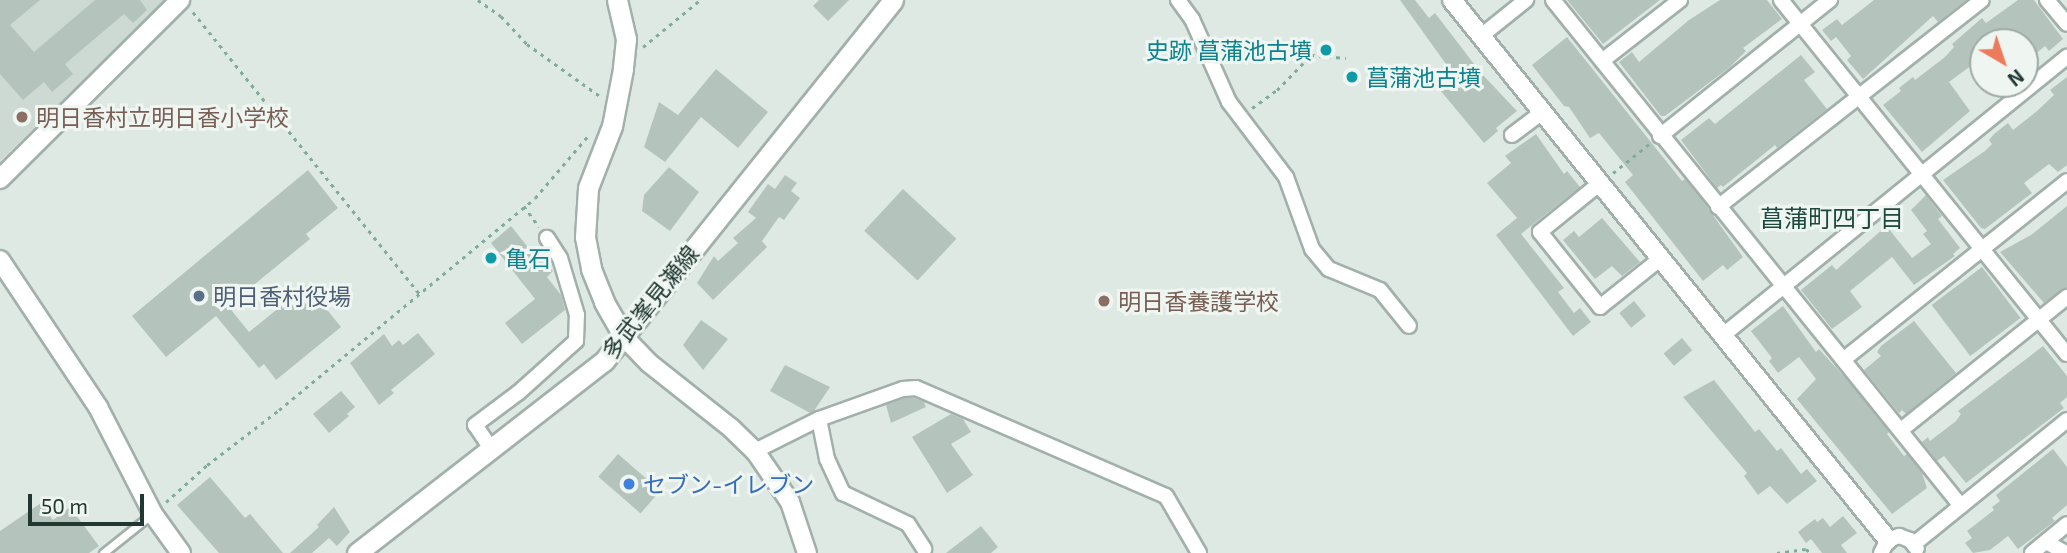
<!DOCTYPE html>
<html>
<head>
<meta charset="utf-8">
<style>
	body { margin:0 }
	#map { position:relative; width:2067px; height:553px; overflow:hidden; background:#dfe9e4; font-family:"Exo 2","Noto Sans JP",sans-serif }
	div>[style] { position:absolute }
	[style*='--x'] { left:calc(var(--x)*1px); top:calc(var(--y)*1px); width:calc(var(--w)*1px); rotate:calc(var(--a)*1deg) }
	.built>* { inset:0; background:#cdd9d3 }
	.building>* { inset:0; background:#b4c4bd; transform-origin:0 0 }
	.path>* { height:2.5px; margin-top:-1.25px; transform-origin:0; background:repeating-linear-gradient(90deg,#80ac9d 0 3.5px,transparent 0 8.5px) }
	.roads { filter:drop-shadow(2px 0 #a2b0ab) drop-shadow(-2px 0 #a2b0ab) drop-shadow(0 2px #a2b0ab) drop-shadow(0 -2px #a2b0ab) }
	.service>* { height:7px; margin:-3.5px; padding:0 3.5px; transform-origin:3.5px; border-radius:3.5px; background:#fff }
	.minor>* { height:14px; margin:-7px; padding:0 7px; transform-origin:7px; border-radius:7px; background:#fff }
	.tertiary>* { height:18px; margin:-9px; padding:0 9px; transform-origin:9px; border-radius:9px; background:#fff }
	.secondary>* { height:19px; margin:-9.5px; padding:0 9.5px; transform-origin:9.5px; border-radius:9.5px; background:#fff }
	.dots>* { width:19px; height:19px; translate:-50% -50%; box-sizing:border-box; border:4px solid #eff6f2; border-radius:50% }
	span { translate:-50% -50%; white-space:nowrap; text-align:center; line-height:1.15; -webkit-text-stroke:6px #eff6f2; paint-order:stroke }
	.culture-label { font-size:23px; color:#0d838f }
	.right { translate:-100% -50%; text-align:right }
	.left { translate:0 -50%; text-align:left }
	.education-label { font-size:23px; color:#785e54 }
	.service-label { font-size:23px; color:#4e5e75 }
	.street-label { font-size:23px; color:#213832 }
	.shop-label { font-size:23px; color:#366cbe }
	.neighbourhood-label { font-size:24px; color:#1e493e }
	.north { position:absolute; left:1969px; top:28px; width:70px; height:70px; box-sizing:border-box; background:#eff6f2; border:2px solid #9daaa5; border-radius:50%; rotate:141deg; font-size:19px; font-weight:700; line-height:28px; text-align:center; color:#213832 }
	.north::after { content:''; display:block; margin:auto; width:24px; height:32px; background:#ec7b5a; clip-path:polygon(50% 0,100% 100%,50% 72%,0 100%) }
	.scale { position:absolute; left:28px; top:494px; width:116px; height:32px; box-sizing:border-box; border:4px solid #213832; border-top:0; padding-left:9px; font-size:21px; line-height:24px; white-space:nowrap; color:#213832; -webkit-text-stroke:5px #eff6f2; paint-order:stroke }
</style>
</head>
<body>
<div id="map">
	<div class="built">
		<i style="clip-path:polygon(0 0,167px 0,0 161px)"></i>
	</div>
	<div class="building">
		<i style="clip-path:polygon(0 0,40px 0,10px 25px,34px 52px,95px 0,140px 0,147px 10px,133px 23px,124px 14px,65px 64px,73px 74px,52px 92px,44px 82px,23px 100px,0 74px)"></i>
		<i style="clip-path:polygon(819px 0,849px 0,828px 21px,813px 6px)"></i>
		<i style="clip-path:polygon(1400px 0,1415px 0,1429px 18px,1435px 13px,1481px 73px,1517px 111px,1496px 128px,1498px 131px,1484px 143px,1440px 90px,1456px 78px)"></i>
		<i style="clip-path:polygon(1567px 0,1660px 0,1603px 44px)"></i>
		<i style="clip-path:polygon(1720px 0,1767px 0,1782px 19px,1743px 48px,1746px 51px,1730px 67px,1665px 116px,1661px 116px,1619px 62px,1632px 52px,1639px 62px,1689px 20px)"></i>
		<i style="clip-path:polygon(1874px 0,1966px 0,1938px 22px,1933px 16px,1863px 79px,1847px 60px,1851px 56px,1836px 37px,1831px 41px,1822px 30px,1837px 19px,1842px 25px)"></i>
		<i style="clip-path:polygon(2018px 0,2034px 0,2063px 39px,2049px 51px,2045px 46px,2025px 63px,2025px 42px,1983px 42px,1983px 79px,1972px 65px,1949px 82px,1970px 111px,1922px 152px,1883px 105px,1901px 91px,1899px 88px,1913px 77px,1915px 80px,1945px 57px,1954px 47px,1952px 44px,1982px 18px,1986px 23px)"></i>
		<i style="clip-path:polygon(1567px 37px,1682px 181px,1685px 179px,1702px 200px,1743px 257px,1727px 270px,1723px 265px,1703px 281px,1625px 182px,1633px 175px,1599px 133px,1590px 138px,1569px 107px,1564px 106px,1532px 65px)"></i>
		<i style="clip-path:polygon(1801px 55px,1815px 72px,1804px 80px,1827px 109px,1777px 148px,1775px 145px,1723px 187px,1721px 185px,1717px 188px,1681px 140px,1709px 118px,1715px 124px)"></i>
		<i style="clip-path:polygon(716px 69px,768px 112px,738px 148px,701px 117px,665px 162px,644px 147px,659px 102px,678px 115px)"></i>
		<i style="clip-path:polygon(2067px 77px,2067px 165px,2058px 172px,2049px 164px,2024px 183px,2032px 193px,1985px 229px,1981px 228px,1943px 180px,1985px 151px,1992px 144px,1989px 140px,1994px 134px,2008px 123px,2013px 130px,2037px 111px,2054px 95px,2050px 90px)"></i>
		<i style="clip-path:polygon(1536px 134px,1564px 174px,1567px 171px,1580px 187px,1521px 234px,1564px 288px,1558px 292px,1574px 313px,1580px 308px,1591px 322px,1573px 336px,1496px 235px,1517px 218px,1487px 183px,1511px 163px,1505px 156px)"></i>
		<i style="clip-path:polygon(669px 167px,699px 192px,670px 231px,642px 211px,644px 195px)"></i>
		<i style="clip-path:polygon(308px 170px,338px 208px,306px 234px,310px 239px,228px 306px,249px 332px,307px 285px,341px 327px,276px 380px,264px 364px,259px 368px,216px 316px,166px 357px,132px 316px)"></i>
		<i style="clip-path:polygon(785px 175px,797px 183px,791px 191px,800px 198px,784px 220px,779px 217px,762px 241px,767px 247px,713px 300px,697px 283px,714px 256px,718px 261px,738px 243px,733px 238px,756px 218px,748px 212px,768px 184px,775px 189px)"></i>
		<i style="left:903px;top:189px;width:73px;height:57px;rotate:43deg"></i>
		<i style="clip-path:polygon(1926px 195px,1942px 216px,1938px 219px,1960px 248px,1953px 254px,1955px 256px,1914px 285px,1892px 257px,1850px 291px,1862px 307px,1832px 329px,1801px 290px,1832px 265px,1836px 270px,1883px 229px,1885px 232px,1889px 229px,1912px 258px,1931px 244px,1923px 234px,1927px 231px,1911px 210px)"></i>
		<i style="clip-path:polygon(2067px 206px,2067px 288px,2044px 303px,2000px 252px,2031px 235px)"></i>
		<i style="clip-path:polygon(1602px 218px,1640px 262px,1622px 276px,1612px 266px,1595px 279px,1563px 240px,1574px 231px,1579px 237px)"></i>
		<i style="clip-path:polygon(511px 226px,531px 251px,535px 248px,553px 271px,547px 277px,561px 295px,565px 310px,522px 344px,505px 323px,535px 299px,491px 243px)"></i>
		<i style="left:1982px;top:267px;width:64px;height:63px;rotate:53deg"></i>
		<i style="left:1634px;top:301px;width:19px;height:19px;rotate:51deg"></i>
		<i style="clip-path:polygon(1783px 306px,1816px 352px,1819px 349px,1849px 382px,1889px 432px,1887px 434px,1904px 456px,1907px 454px,1922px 473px,1927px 488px,1892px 514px,1797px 399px,1816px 379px,1799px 357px,1778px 373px,1769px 361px,1772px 358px,1751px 331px)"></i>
		<i style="clip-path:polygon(701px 320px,728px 339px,703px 370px,683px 345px)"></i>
		<i style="clip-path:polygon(1914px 321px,1956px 373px,1906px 414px,1902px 410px,1899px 413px,1864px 370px,1881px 356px,1877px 352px,1881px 346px)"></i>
		<i style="clip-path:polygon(418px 333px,435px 354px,391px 390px,394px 393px,379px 405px,350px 363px,384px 334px,392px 346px,399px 340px,403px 345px)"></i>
		<i style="left:1682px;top:338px;width:16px;height:24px;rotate:50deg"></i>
		<i style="clip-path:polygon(2043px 346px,2067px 376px,2067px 397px,2060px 403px,2064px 408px,1966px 483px,1944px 456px,1937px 461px,1922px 442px,1928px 437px,1930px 441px,1956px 421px,1961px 414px,1958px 411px)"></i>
		<i style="clip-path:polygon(785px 365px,830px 387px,814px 411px,810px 413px,770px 391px)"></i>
		<i style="clip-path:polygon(1714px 380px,1755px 432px,1759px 429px,1777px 451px,1781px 448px,1801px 474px,1807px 469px,1817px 481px,1787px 504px,1770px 486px,1758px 495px,1744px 476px,1747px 473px,1683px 397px)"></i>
		<i style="clip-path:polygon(341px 391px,355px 407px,347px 414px,349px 416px,329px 433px,313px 414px)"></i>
		<i style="clip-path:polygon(905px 398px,914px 398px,924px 402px,926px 407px,891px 423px,886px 405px)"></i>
		<i style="clip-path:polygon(951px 414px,963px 419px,971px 432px,951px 444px,973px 475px,947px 493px,912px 437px)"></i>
		<i style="clip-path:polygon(2053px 449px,2067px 467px,2067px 505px,2052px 518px,2055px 521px,2018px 549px,2008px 536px,1990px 550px,1973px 553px,1965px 543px,1972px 538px,1967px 531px,1994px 510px,1992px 507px,2000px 501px,1996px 495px)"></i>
		<i style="left:618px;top:454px;width:56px;height:30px;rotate:41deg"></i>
		<i style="clip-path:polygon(210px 477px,245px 518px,250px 514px,283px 553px,219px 553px,177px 505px)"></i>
		<i style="clip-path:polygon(41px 503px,53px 520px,70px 507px,99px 546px,89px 553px,0 553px,0 531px)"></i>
		<i style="clip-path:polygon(334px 507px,350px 532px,337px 546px,329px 538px,312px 553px,290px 553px,319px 527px,317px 525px)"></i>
		<i style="clip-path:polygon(1843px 516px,1857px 533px,1841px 545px,1847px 553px,1822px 553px,1811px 539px,1806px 543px,1798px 532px,1815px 519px,1817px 522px,1823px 518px,1830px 527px)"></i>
		<i style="clip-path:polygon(981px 526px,998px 547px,991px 553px,946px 553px)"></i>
	</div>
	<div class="path">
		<i style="--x:478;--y:0;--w:28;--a:35"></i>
		<i style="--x:501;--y:16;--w:38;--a:47"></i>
		<i style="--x:527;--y:44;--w:90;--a:35.5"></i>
		<i style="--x:193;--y:12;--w:361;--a:51.2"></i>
		<i style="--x:643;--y:47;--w:74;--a:-39.5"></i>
		<i style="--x:1252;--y:108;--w:31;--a:-36"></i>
		<i style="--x:1277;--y:90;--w:49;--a:-45.8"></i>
		<i style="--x:1311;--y:55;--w:35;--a:5"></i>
		<i style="--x:1613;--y:173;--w:46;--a:-38.9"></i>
		<i style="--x:524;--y:206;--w:26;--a:54"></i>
		<i style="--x:166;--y:502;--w:55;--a:-42.1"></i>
		<i style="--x:207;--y:465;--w:91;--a:-37.4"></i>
		<i style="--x:279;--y:410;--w:332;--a:-39.6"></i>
		<i style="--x:535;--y:198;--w:82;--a:-49.5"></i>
		<i style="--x:1777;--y:553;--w:29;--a:-8"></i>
		<i style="--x:1806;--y:549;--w:6;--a:39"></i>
	</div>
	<div class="roads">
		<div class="service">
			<i style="--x:103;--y:553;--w:63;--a:-38.5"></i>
		</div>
		<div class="minor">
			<i style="--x:1178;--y:0;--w:24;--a:54"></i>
			<i style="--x:1192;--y:19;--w:91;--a:66"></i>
			<i style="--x:1229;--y:102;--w:94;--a:52.8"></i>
			<i style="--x:1286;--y:177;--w:77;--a:70.1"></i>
			<i style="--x:1312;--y:249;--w:26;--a:50"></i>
			<i style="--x:1329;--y:269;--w:55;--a:22.4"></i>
			<i style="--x:1380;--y:290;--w:46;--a:51.1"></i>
			<i style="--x:1553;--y:0;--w:650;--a:51.12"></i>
			<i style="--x:1781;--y:0;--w:455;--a:51.1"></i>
			<i style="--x:2047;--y:0;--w:31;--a:50"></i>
			<i style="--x:1481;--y:36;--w:58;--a:-38.7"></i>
			<i style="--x:1602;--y:61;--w:99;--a:-38"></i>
			<i style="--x:1512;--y:135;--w:38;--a:-37"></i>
			<i style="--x:1660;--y:136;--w:218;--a:-38.7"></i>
			<i style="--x:1599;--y:184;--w:76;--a:140.9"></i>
			<i style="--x:1540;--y:232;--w:96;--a:51.3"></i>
			<i style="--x:1600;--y:307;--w:77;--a:-38.7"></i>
			<i style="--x:1718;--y:207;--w:335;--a:-38.1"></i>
			<i style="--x:1722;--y:336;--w:444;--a:-39"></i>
			<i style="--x:1843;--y:360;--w:287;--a:-38.6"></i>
			<i style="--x:819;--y:419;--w:41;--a:78.7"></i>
			<i style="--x:827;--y:459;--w:38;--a:65"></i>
			<i style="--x:843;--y:493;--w:72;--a:25.5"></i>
			<i style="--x:908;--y:524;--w:30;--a:57"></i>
			<i style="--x:1901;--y:430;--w:213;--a:-38.7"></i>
			<i style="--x:492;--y:450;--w:30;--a:-124"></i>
			<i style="--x:475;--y:425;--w:54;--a:-36.7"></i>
			<i style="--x:518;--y:393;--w:78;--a:-41.9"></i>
			<i style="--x:576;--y:341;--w:26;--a:-88"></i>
			<i style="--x:577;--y:315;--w:59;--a:-106.6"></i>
			<i style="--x:560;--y:258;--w:24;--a:-123"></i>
			<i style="--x:755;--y:451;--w:72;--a:-26.6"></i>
			<i style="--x:819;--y:419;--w:89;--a:-19.7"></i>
			<i style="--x:903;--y:389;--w:13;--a:-4"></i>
			<i style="--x:916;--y:388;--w:272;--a:23.4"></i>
			<i style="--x:1166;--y:496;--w:66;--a:59.9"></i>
			<i style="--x:2046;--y:542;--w:23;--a:29"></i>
			<i style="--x:1914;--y:544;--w:197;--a:-39"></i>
			<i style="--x:1881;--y:553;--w:15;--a:-62"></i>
			<i style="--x:1888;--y:540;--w:12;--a:-20"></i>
			<i style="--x:1899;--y:536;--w:12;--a:20"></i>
			<i style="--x:1910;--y:540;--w:11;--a:52"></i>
			<i style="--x:2032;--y:553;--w:45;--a:-39.6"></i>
		</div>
		<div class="tertiary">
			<i style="--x:1452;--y:0;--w:694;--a:51.08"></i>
			<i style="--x:0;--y:179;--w:254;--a:-44.8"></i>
			<i style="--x:0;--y:260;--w:177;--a:56.3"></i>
			<i style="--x:98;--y:407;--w:120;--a:62.8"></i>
			<i style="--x:153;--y:514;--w:48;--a:54.3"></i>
			<i style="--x:624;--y:337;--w:36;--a:46"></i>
			<i style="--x:649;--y:363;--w:105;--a:38.4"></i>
			<i style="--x:731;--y:428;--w:33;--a:44"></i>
			<i style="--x:755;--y:451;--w:62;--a:55.5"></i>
			<i style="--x:790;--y:502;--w:54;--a:71.6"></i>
		</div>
		<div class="secondary">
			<i style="--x:617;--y:0;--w:40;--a:77"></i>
			<i style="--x:626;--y:39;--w:30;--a:96"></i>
			<i style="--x:623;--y:69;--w:58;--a:100.9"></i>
			<i style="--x:612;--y:126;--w:66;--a:111.2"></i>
			<i style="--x:588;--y:188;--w:49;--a:93.5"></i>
			<i style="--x:585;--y:237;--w:33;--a:79"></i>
			<i style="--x:591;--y:269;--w:35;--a:68"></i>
			<i style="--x:604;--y:302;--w:40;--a:60.3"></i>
			<i style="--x:357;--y:553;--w:313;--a:-37.9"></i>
			<i style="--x:604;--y:361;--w:462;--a:-51.3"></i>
		</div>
	</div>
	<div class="dots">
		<i style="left:1326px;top:50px;background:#0f9aa8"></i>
		<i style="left:1352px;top:77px;background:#0f9aa8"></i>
		<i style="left:22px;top:117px;background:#8d6e63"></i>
		<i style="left:491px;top:258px;background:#0f9aa8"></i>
		<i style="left:199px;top:296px;background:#5c6f8a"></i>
		<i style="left:1104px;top:301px;background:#8d6e63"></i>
		<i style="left:629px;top:484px;background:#3f7fe0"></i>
	</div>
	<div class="culture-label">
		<span class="right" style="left:1312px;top:50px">史跡 菖蒲池古墳</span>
		<span class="left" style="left:1366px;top:77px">菖蒲池古墳</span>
		<span class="left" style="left:505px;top:258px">亀石</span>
	</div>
	<div class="education-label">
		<span class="left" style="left:36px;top:117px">明日香村立明日香小学校</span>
		<span class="left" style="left:1118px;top:301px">明日香養護学校</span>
	</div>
	<div class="service-label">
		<span class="left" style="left:213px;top:296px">明日香村役場</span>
	</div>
	<div class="street-label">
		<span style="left:650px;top:302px;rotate:-51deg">多武峯見瀬線</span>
	</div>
	<div class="shop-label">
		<span class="left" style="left:643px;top:484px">セブン-イレブン</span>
	</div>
	<div class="neighbourhood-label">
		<span style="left:1832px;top:218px">菖蒲町四丁目</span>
	</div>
	<div class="north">N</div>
	<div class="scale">50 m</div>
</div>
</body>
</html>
